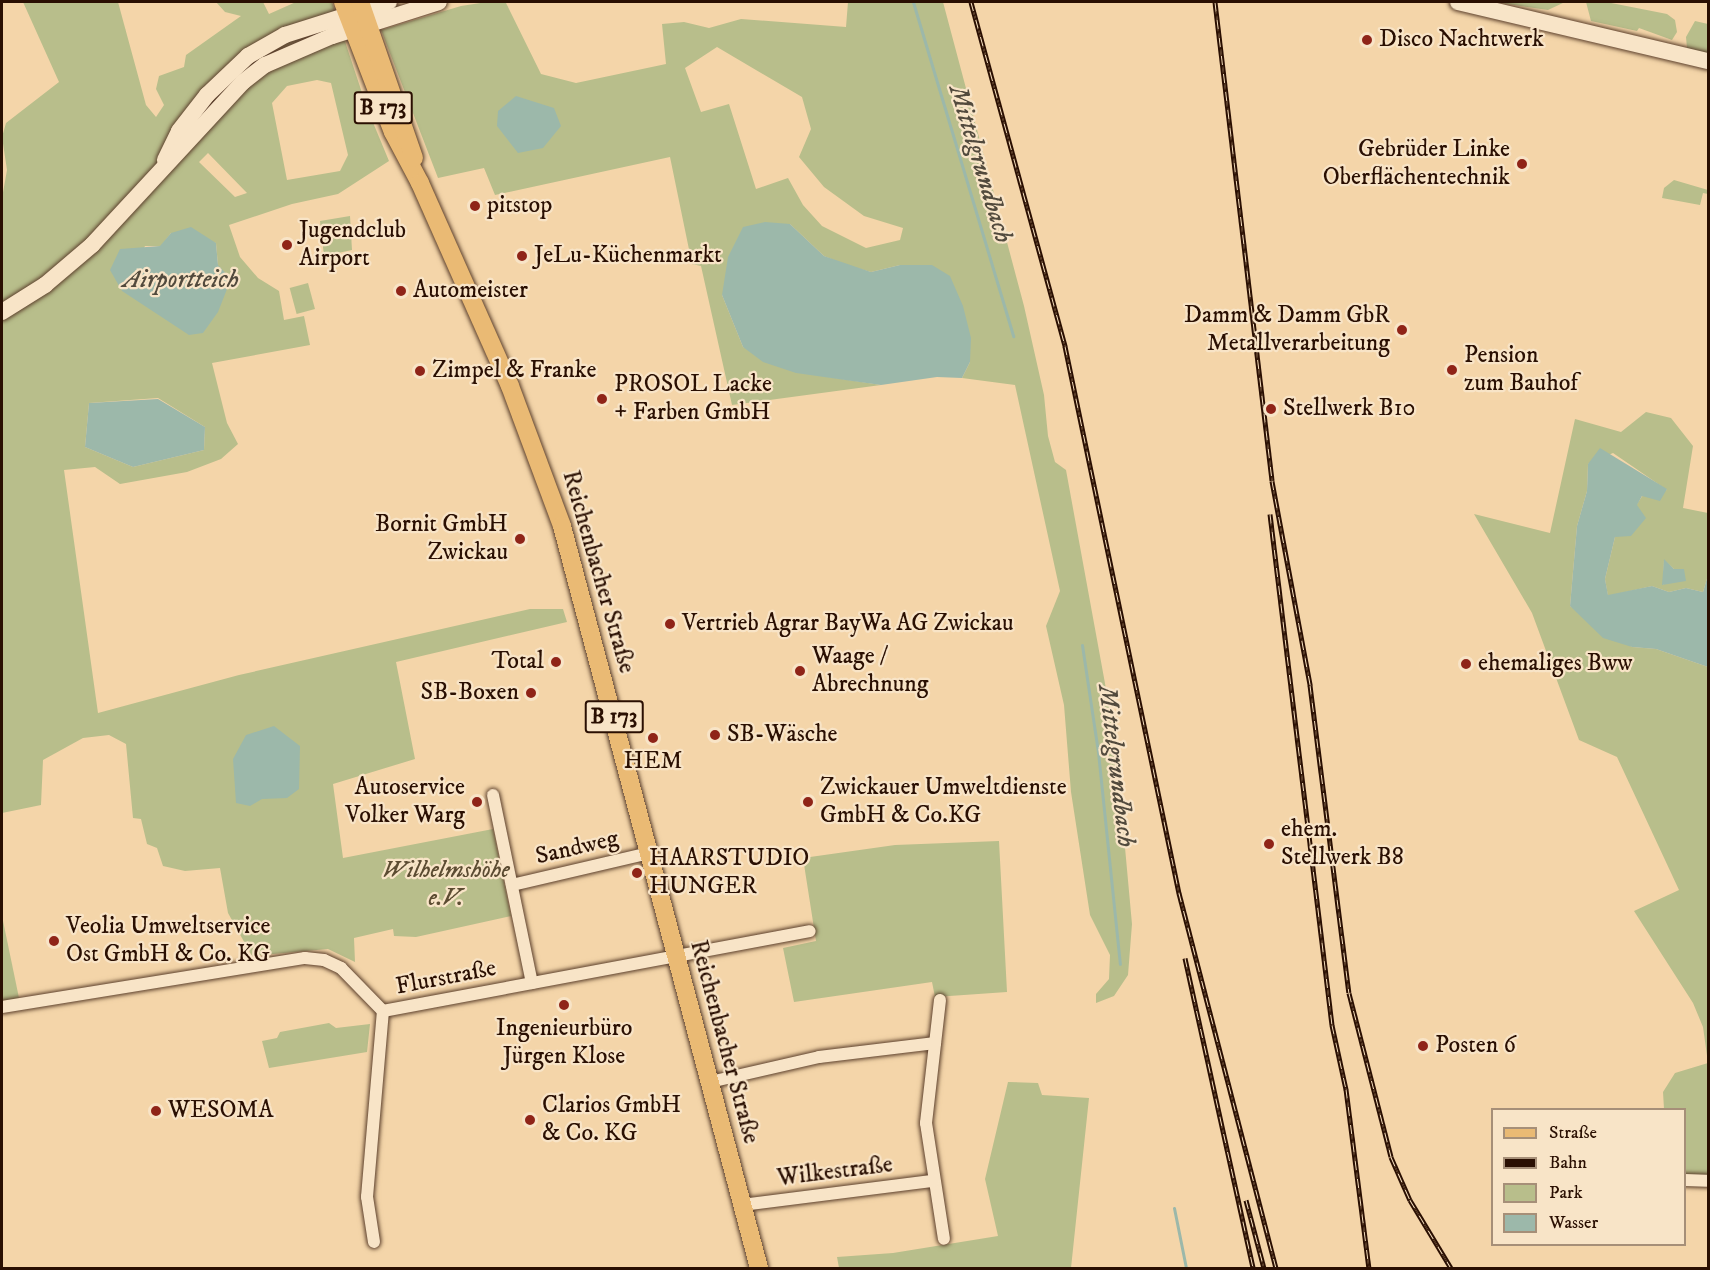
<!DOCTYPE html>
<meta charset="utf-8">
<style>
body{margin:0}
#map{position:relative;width:1710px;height:1270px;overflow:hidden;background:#f4d5a9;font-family:"IM FELL DW Pica",serif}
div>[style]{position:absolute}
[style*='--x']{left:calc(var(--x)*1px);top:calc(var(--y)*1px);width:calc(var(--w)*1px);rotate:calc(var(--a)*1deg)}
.green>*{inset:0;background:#b8be8b;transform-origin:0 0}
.water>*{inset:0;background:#9cb8aa}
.stream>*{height:3px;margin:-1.5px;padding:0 1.5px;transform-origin:1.5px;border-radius:1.5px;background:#9cb8aa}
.roads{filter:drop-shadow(0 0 2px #5c402c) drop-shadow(0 0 2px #5c402c)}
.street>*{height:12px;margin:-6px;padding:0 6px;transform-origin:6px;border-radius:6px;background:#f8e4c7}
.secondary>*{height:16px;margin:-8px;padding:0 8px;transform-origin:8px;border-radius:8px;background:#f8e4c7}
.primary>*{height:18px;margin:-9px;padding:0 9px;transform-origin:9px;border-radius:9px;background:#eaba74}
.rail>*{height:5px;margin-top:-2.5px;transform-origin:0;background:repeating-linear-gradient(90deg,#f8e4c7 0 9px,#2a0f02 0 18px);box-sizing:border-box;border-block:2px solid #2a0f02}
.dots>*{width:16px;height:16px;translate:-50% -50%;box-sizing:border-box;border:3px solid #f8e4c7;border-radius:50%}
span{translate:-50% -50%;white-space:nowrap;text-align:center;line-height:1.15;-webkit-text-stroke:4.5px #f8e4c7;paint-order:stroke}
.shield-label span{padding:2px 4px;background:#f8e4c7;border:2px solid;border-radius:4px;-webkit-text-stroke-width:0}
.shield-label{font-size:22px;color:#2a0f02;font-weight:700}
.poi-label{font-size:24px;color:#2a0f02}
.left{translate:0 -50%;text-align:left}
.right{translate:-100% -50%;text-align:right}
.street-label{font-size:24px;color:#2a0f02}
.park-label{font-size:24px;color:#5c4c32;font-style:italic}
.water-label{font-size:26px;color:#524a3d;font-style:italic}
.frame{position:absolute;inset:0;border:3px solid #2a0f02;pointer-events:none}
.legend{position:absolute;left:1491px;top:1108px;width:195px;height:138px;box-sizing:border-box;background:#f8e4c7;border:2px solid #a68f78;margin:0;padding:8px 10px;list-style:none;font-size:18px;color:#2a0f02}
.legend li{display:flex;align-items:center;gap:12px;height:30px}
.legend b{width:30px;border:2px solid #a68f78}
</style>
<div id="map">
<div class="green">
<div style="clip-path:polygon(evenodd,23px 2px,118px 2px,146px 105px,156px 117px,164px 105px,156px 89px,159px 76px,184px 67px,186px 55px,241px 16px,225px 12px,216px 2px,263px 2px,269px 14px,296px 2px,332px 2px,367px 108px,389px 161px,338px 194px,292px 204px,229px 225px,240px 257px,258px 278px,279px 291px,284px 320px,304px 316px,310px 345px,212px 363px,227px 423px,238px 444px,221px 459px,187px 472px,120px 484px,95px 467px,64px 470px,98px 713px,239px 675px,530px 609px,563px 609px,567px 622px,396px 662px,415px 759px,333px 784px,343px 858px,493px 829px,511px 916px,416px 937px,394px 936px,393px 929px,354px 938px,355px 962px,328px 949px,252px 956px,228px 913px,220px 868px,185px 871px,163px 866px,157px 848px,147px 844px,141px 819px,133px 818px,126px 744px,109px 735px,83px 738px,43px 760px,41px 805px,2px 813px,2px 198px,7px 170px,2px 137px,6px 123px,59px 82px,23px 2px,317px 80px,331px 83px,348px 155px,340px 171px,287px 180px,272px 103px,287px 86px,317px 80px,23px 2px,208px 153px,247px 193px,235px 197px,199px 162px,208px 153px,23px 2px,171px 233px,216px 243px,218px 265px,156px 311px,122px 290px,145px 246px,161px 246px,171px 233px,23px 2px,158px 398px,205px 427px,204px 450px,133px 467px,85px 447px,89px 403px,158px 398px)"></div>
<div style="clip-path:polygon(evenodd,487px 2px,506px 3px,541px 74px,576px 83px,666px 64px,662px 24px,684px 22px,709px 28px,741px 19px,846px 27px,848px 2px,943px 2px,1024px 306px,1044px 395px,1048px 436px,1055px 462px,1066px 470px,1115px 738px,1132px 924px,1128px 975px,1114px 996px,1096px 1003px,1096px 994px,1109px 979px,1110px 955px,1090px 915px,1071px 792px,1064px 705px,1046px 626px,1060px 591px,1015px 385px,962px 378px,970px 362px,900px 265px,871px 272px,846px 265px,824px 256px,790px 224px,722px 295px,743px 347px,829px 377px,881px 385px,732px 405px,701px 266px,692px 264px,670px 157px,495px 195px,484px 168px,438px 178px,381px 30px,461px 6px,487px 2px,717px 47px,802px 97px,811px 129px,799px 157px,824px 187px,864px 216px,903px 228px,900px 240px,866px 248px,822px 226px,803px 205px,788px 178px,756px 189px,729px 104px,701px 112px,685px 68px,717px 47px)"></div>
<div style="clip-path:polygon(1494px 2px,1565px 2px,1548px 10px)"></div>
<div style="clip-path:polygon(1586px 2px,1606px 2px,1667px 14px,1675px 20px,1677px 32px,1672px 40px,1639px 28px,1637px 31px,1591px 21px)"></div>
<div style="clip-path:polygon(1695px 21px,1708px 24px,1708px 55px,1687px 48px,1686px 37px)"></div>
<div style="clip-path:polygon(1674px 180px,1708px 190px,1708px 194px,1703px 193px,1700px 205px,1662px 198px,1664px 188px)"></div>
<div style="clip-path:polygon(350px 216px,352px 250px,324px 256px,320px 221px)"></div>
<div style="left:308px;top:283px;width:27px;height:19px;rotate:75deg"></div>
<div style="clip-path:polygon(evenodd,1646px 412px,1671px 418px,1693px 446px,1683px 508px,1708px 513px,1708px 575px,1703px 592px,1686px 588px,1669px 592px,1652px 586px,1608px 596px,1605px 579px,1615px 537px,1643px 495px,1667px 490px,1613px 453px,1588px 464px,1587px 491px,1577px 526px,1570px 606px,1632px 647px,1656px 649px,1708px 667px,1708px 1178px,1685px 1177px,1684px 1110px,1664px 1109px,1663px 1092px,1675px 1073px,1708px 1063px,1703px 1027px,1693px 1003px,1634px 911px,1679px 890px,1617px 757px,1579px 740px,1532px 613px,1474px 514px,1550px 533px,1575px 419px,1621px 432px,1646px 412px,1664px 560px,1674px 569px,1663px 585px,1664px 560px)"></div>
<div style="clip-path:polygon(999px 841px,1007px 992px,935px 997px,932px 982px,794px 1002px,783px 948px,816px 941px,803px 858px,895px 845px)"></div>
<div style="clip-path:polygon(2px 916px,19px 998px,2px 1001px)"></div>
<div style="clip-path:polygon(329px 1023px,336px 1028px,370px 1024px,367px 1052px,269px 1068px,262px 1041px,277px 1038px,280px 1032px)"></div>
<div style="clip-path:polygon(1008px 1082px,1038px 1083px,1042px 1095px,1089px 1098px,1071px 1268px,839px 1268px,837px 1257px,893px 1253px,998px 1236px,985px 1179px)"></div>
</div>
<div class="water">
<div style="clip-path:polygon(516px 96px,554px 108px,561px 126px,543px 148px,518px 153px,497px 126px,498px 111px)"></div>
<div style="clip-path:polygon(765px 222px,790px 224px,824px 256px,871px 272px,900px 265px,932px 265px,950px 276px,963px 306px,971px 338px,970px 362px,962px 378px,937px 377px,881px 385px,852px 381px,796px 373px,763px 362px,743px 347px,722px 295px,728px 257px,743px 227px)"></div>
<div style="clip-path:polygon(191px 227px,216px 243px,218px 265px,231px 279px,218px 312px,203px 333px,189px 335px,122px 291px,110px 270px,120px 249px,160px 246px,171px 233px)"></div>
<div style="clip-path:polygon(158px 399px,205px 427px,204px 450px,133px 467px,85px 447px,89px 403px)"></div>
<div style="clip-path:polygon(1600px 448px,1667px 489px,1660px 501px,1642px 496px,1637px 505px,1646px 518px,1631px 536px,1615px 537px,1605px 579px,1608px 595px,1652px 586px,1669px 592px,1686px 588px,1703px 592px,1708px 575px,1708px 667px,1656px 649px,1632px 647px,1603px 638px,1570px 606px,1577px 526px,1587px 491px,1588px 464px)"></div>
<div style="clip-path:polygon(1664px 559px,1674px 569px,1684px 569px,1686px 581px,1662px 585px)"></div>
<div style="clip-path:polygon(274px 726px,300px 746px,299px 789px,287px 798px,262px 799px,250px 806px,236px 803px,233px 759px,246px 735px)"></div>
</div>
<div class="stream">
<div style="--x:913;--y:2;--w:349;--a:73.3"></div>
<div style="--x:1082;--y:645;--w:108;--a:81.5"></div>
<div style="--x:1098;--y:752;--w:213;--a:84.1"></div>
<div style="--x:1174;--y:1208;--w:61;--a:78.7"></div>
</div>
<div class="roads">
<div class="street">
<div style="--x:493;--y:795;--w:192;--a:78.3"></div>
<div style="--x:512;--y:885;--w:142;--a:-13.1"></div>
<div style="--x:940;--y:1000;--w:124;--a:96.5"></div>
<div style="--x:926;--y:1123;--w:117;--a:81.2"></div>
<div style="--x:2;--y:1007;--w:307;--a:-9.2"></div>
<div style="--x:305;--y:958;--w:19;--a:6"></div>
<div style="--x:324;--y:960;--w:19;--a:25"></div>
<div style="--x:341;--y:968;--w:60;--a:45.7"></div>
<div style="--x:383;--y:1011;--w:434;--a:-10.6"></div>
<div style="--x:710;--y:1082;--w:112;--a:-12.9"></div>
<div style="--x:819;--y:1057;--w:117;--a:-6.9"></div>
<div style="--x:1684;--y:1180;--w:24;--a:2"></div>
<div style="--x:742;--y:1205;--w:193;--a:-7.2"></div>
<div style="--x:374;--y:1242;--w:46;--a:-98.8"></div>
<div style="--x:367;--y:1197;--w:187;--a:-85.1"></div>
</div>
<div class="secondary">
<div style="--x:1458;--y:2;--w:257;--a:13.3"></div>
<div style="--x:165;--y:160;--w:32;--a:-64"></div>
<div style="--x:179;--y:131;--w:46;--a:-52.1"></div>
<div style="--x:207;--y:95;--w:57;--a:-43.6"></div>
<div style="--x:248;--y:56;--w:43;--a:-29.6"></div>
<div style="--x:285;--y:35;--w:109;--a:-17.6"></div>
<div style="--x:2;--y:312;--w:51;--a:-32.1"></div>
<div style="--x:45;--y:285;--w:62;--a:-40.4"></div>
<div style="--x:92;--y:245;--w:222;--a:-47.2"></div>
<div style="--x:243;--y:82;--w:28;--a:-38"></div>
<div style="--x:265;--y:65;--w:73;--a:-23.4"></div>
<div style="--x:332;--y:36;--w:112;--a:-17.6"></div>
</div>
<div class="primary">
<div style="--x:343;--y:2;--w:139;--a:69"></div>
<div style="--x:393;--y:132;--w:58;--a:62.1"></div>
<div style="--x:420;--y:183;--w:222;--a:66.1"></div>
<div style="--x:510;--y:386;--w:149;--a:69.6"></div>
<div style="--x:562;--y:526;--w:768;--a:75.13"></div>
<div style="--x:360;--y:2;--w:165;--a:70.9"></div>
</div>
</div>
<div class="rail">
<div style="--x:971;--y:2;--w:357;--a:74.7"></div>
<div style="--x:1065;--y:346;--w:559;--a:78.23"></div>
<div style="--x:1179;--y:893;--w:387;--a:75.5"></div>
<div style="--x:1215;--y:2;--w:482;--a:83.2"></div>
<div style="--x:1272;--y:481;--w:208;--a:79.4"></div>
<div style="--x:1310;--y:685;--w:310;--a:82.8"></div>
<div style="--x:1349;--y:993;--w:169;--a:75.6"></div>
<div style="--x:1391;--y:1157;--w:47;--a:66.2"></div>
<div style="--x:1410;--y:1200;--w:79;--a:58.9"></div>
<div style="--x:1270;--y:514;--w:515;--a:83.08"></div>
<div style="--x:1332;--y:1025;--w:66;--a:77.7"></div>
<div style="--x:1346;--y:1089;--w:180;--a:82.7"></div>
<div style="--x:1185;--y:958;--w:317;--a:77.6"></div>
<div style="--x:1246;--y:1200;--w:70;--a:75.2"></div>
</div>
<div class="dots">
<div style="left:1367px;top:40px;background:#8f2418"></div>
<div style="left:1522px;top:164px;background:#8f2418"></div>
<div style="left:475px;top:206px;background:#8f2418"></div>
<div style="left:287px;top:245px;background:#8f2418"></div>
<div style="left:522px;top:256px;background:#8f2418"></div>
<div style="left:401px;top:291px;background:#8f2418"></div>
<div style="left:1402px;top:330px;background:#8f2418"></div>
<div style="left:1452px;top:370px;background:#8f2418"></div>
<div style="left:420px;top:371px;background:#8f2418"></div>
<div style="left:602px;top:399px;background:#8f2418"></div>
<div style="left:1271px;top:409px;background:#8f2418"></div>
<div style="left:520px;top:539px;background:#8f2418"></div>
<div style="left:670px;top:624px;background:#8f2418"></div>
<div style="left:556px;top:662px;background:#8f2418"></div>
<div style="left:1466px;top:664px;background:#8f2418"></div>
<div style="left:800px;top:671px;background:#8f2418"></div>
<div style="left:531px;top:693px;background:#8f2418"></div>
<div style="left:715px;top:735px;background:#8f2418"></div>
<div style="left:653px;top:738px;background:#8f2418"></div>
<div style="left:477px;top:802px;background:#8f2418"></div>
<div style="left:808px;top:802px;background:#8f2418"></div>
<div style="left:1269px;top:844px;background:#8f2418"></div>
<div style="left:637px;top:873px;background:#8f2418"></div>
<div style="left:54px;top:941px;background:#8f2418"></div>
<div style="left:564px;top:1005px;background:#8f2418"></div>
<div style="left:1423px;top:1046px;background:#8f2418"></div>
<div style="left:156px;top:1111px;background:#8f2418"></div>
<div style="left:530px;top:1120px;background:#8f2418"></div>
</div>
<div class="shield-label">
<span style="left:383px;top:108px">B 173</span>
<span style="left:614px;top:717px">B 173</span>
</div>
<div class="poi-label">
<span class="left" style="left:1379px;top:40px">Disco Nachtwerk</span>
<span class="right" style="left:1510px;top:164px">Gebrüder Linke<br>Oberflächentechnik</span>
<span class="left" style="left:487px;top:206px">pitstop</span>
<span class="left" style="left:299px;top:245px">Jugendclub<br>Airport</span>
<span class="left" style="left:534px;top:256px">JeLu-Küchenmarkt</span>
<span class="left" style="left:413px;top:291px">Automeister</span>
<span class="right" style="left:1390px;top:330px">Damm &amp; Damm GbR<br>Metallverarbeitung</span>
<span class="left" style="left:1464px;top:370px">Pension<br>zum Bauhof</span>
<span class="left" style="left:432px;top:371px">Zimpel &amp; Franke</span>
<span class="left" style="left:614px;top:399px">PROSOL Lacke<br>+ Farben GmbH</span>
<span class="left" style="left:1283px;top:409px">Stellwerk B10</span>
<span class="right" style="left:508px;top:539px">Bornit GmbH<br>Zwickau</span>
<span class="left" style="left:682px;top:624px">Vertrieb Agrar BayWa AG Zwickau</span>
<span class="left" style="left:812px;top:671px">Waage /<br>Abrechnung</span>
<span class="right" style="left:544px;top:662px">Total</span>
<span class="left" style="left:1478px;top:664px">ehemaliges Bww</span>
<span class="right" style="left:519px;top:693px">SB-Boxen</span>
<span class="left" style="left:727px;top:735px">SB-Wäsche</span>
<span style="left:653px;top:762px">HEM</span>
<span class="right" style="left:465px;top:802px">Autoservice<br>Volker Warg</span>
<span class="left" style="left:820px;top:802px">Zwickauer Umweltdienste<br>GmbH &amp; Co.KG</span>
<span class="left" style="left:1281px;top:844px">ehem.<br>Stellwerk B8</span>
<span class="left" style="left:649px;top:873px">HAARSTUDIO<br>HUNGER</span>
<span class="left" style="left:66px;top:941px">Veolia Umweltservice<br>Ost GmbH &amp; Co. KG</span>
<span style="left:564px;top:1043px">Ingenieurbüro<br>Jürgen Klose</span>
<span class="left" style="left:1435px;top:1046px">Posten 6</span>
<span class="left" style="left:542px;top:1120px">Clarios GmbH<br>&amp; Co. KG</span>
<span class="left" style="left:168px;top:1111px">WESOMA</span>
</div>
<div class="street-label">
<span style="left:598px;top:572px;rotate:74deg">Reichenbacher Straße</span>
<span style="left:577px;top:848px;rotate:-13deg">Sandweg</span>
<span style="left:446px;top:978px;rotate:-11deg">Flurstraße</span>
<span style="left:724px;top:1042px;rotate:75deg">Reichenbacher Straße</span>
<span style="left:835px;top:1172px;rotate:-7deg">Wilkestraße</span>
</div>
<div class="park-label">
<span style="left:446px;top:885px">Wilhelmshöhe<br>e.V.</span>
</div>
<div class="water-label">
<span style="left:980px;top:164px;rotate:73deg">Mittelgrundbach</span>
<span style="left:181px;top:280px">Airportteich</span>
<span style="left:1116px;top:766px;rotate:83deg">Mittelgrundbach</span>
</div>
<div class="frame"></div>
<ul class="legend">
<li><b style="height:8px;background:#eaba74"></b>Straße</li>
<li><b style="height:8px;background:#2a0f02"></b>Bahn</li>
<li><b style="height:16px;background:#b8be8b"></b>Park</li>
<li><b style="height:16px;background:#9cb8aa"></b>Wasser</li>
</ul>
</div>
